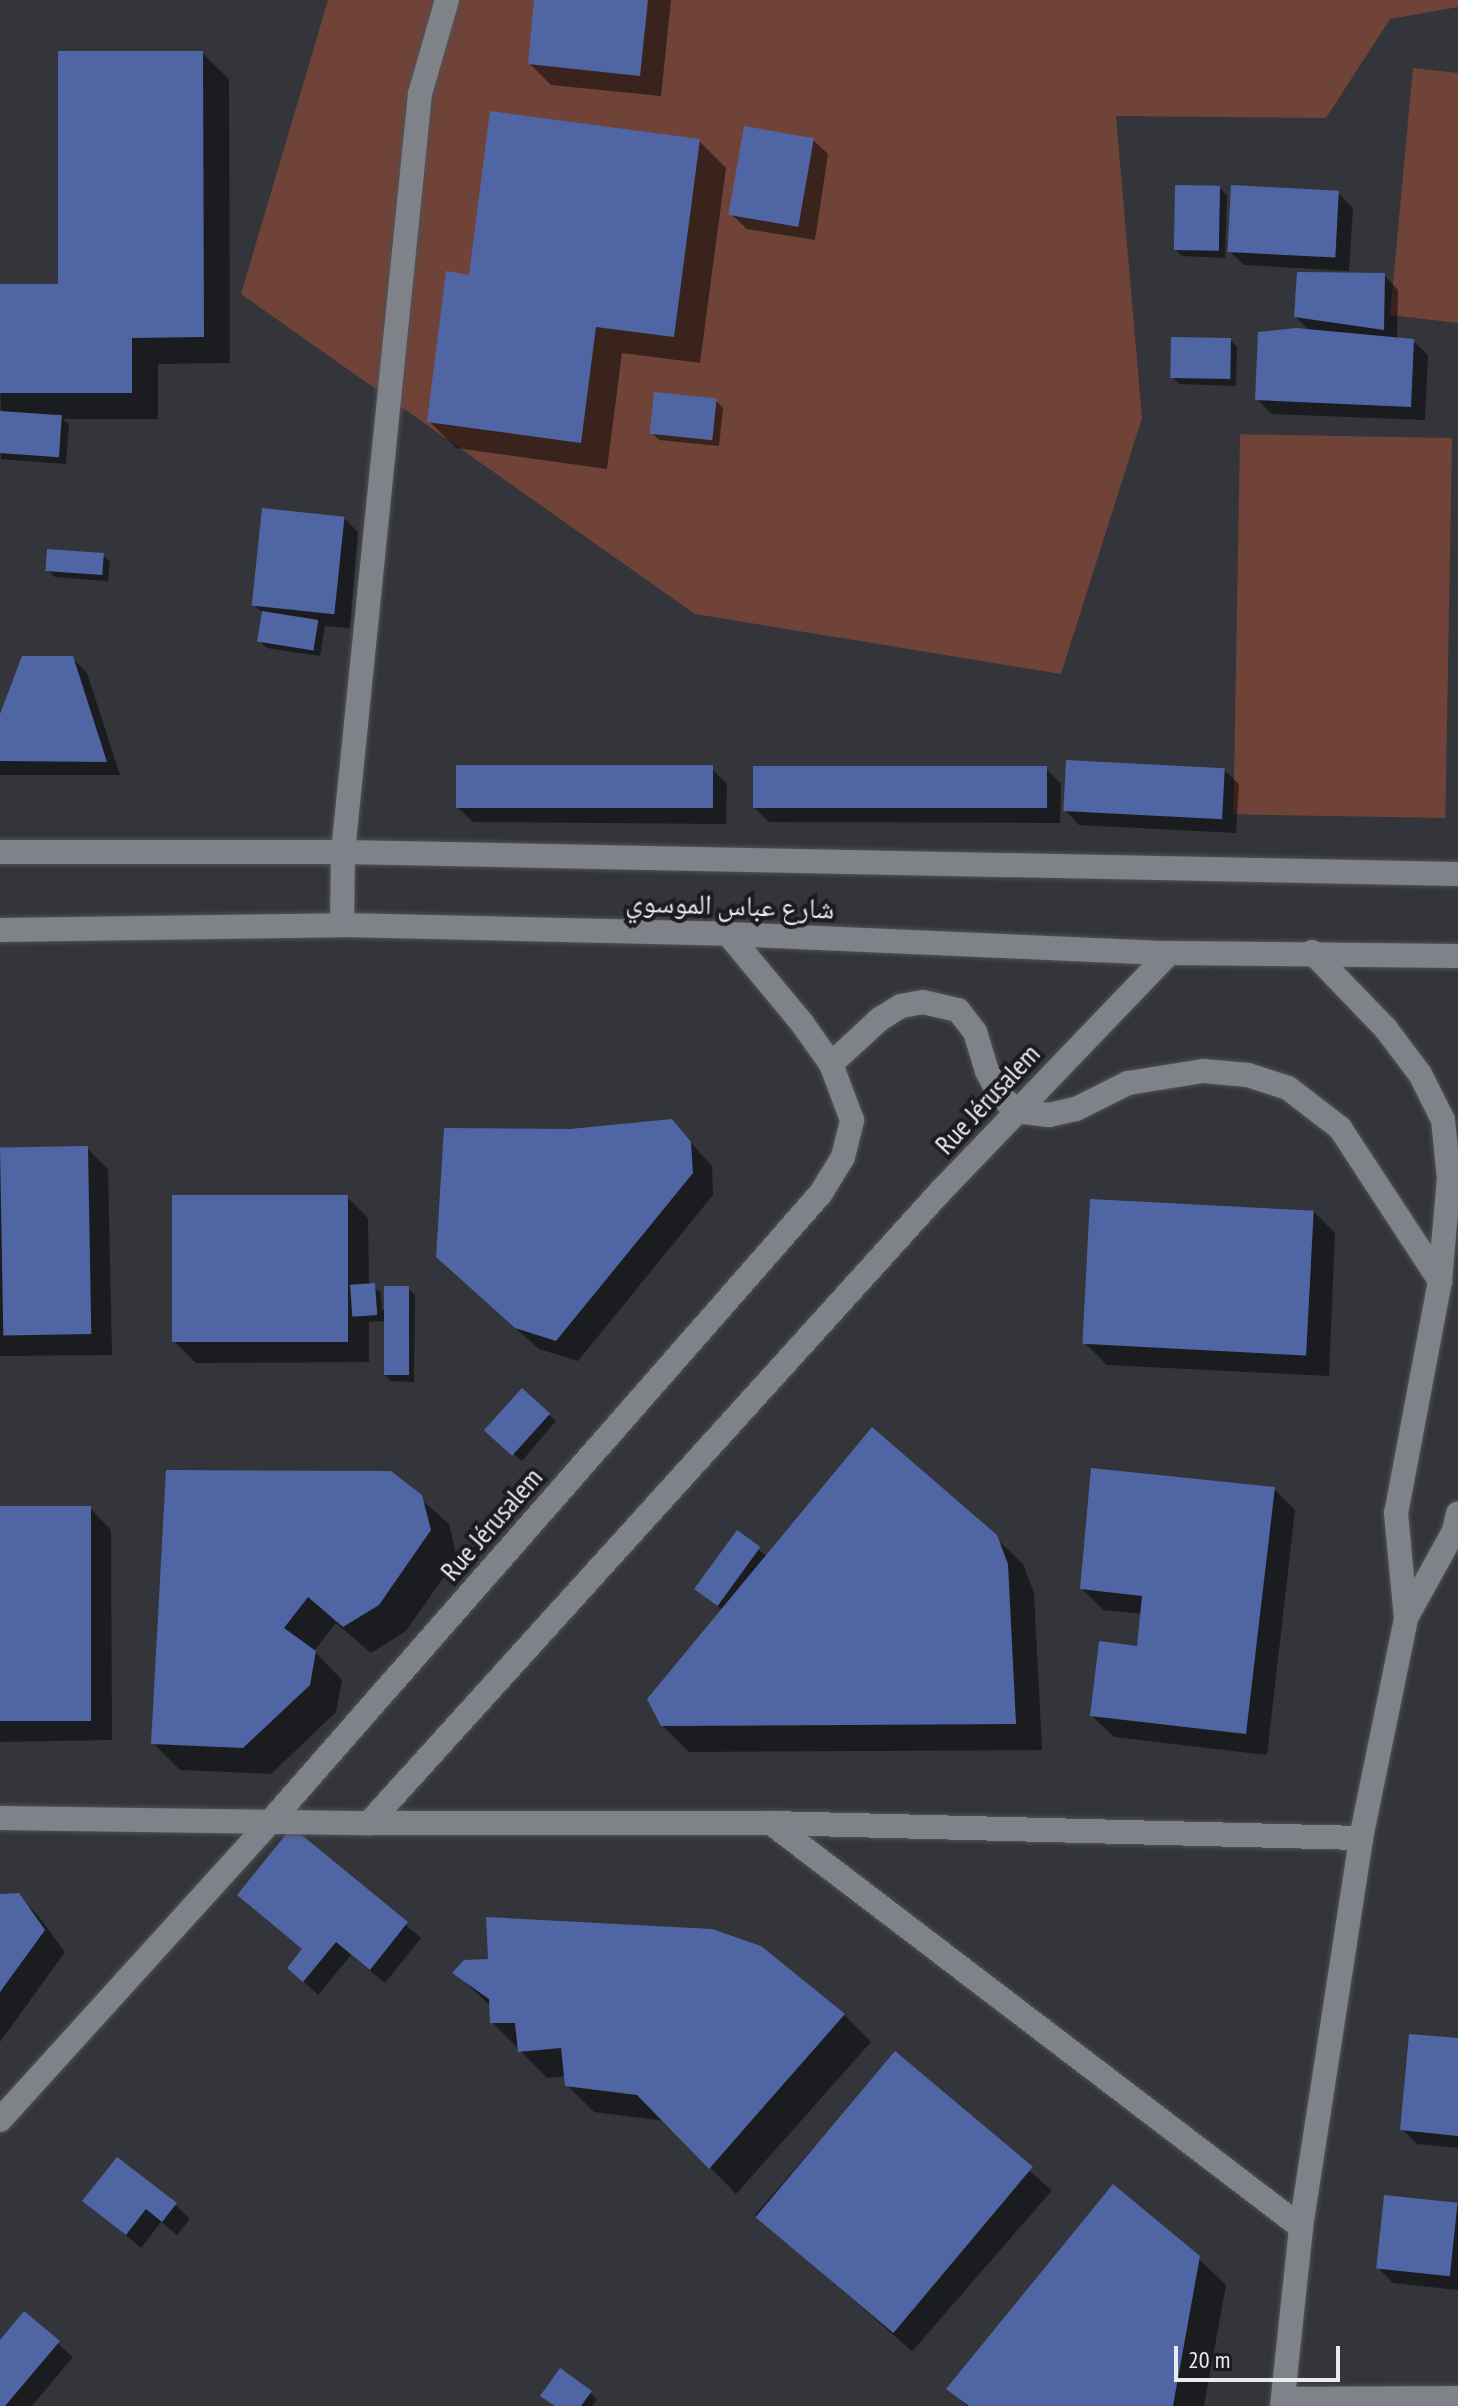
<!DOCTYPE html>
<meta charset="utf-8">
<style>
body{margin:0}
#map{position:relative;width:1458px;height:2406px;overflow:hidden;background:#33353a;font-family:"PT Sans Narrow","Noto Naskh Arabic",sans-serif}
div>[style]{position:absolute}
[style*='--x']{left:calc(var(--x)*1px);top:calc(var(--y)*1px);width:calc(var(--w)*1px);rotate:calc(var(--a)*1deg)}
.green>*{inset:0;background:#6f4337;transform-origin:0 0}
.shadow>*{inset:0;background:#0007;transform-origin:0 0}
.building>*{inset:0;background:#5066a4;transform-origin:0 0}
.roads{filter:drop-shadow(0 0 2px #515256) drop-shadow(0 0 2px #515256)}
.minor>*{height:24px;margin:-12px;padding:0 12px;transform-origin:12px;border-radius:12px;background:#7f8288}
span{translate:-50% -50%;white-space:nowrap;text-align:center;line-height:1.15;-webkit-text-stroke:8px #1c1c1f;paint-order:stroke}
.street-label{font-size:28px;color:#e9ebee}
.scale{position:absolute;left:1174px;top:2346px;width:166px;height:36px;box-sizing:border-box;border:4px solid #e9ebee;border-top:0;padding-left:10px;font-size:24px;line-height:28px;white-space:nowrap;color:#e9ebee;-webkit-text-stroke:6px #1c1c1f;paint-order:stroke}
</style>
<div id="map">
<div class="green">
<div style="clip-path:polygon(328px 0,1458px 0,1458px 7px,1390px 19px,1326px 118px,1116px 116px,1142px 418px,1061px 674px,695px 614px,241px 294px)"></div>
<div style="clip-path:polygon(1413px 68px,1458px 73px,1458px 323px,1390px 315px)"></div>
<div style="left:1452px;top:438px;width:380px;height:212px;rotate:91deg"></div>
</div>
<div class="shadow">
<div style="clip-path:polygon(536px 0,671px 0,661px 96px,551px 85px,530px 64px)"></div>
<div style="clip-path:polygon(202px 53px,229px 79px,230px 363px,158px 364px,158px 419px,63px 419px,69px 424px,66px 464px,1px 459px,0 286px,60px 286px)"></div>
<div style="clip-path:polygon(813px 140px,828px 154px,815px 240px,747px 229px,732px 215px)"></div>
<div style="clip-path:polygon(699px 141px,726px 168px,700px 363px,622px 353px,607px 469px,456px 448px,429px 421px,471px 277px)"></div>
<div style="clip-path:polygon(1220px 188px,1227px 195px,1225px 258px,1182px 256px,1175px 249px)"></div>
<div style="clip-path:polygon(1338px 193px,1353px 208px,1349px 271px,1244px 265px,1229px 251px)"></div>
<div style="clip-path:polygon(1384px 275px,1398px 290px,1397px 339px,1413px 341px,1428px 355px,1425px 420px,1272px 414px,1257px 399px,1311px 332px,1296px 317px)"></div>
<div style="clip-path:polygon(1230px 340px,1237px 347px,1236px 386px,1179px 384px,1172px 377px)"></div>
<div style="clip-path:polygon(716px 401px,723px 408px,719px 446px,659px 440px,652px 433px)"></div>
<div style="clip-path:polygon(344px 518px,358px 532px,350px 628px,325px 626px,320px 656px,267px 648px,260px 641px,264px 614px,255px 606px)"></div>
<div style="clip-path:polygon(103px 555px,110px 562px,108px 581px,55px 577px,48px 570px)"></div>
<div style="clip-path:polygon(72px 658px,87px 673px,120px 775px,0 775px,0 719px)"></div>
<div style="clip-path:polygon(712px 769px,727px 784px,726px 824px,473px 822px,458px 808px)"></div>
<div style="clip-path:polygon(1046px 769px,1061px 784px,1060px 823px,769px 822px,754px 807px)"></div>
<div style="clip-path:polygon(1224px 770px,1239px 784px,1236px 833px,1079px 825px,1065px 810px)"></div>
<div style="clip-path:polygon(671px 1121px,712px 1166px,713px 1195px,578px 1361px,539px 1349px,460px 1278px,570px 1131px)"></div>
<div style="clip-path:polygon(87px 1148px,108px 1169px,112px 1355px,0 1356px,0 1149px)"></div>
<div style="clip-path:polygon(347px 1197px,368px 1218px,369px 1285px,381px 1292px,382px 1311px,408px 1288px,415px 1295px,414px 1382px,391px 1381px,384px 1374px,385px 1321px,369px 1322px,369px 1362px,196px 1363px,174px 1341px)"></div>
<div style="clip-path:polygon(1314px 1212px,1335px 1233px,1329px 1376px,1107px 1365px,1085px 1343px)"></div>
<div style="clip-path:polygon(522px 1391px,556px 1421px,522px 1461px,494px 1438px)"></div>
<div style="clip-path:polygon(391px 1473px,449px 1524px,457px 1558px,406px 1631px,371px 1653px,336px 1623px,314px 1651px,342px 1680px,336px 1712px,271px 1774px,180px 1770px,153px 1743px)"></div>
<div style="clip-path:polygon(1274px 1489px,1295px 1510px,1267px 1755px,1114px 1737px,1092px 1716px,1139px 1648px,1142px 1614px,1103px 1610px,1082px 1589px)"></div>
<div style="clip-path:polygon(0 1508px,90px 1508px,111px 1530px,112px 1740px,0 1742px)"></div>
<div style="clip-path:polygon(995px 1537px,1023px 1564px,1034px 1593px,1042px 1750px,689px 1752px,662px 1725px,723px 1610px,701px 1594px,758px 1549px,767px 1557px)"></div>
<div style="clip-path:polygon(293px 1830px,421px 1938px,385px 1983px,351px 1955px,318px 1995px,289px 1968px,304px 1950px,240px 1895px)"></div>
<div style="clip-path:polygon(18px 1895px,39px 1917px,65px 1952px,0 2042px,0 1896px)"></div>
<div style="clip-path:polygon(760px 1947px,844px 2015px,871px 2042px,736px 2194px,665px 2121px,594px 2112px,567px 2085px,566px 2076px,547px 2078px,492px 2022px,492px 2007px,455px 1973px)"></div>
<div style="clip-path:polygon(1458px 2040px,1458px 2148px,1417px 2144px,1402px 2129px)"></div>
<div style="left:895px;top:2054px;width:208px;height:213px;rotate:41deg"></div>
<div style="clip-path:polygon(85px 2201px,176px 2205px,190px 2219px,177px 2235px,161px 2222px,141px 2248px)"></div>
<div style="clip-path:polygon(1458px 2205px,1458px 2290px,1393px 2283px,1378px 2268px)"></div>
<div style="clip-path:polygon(1198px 2258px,1226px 2285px,1204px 2406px,967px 2406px,949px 2389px)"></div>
<div style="clip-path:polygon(24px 2314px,73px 2357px,32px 2406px,0 2406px,0 2343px)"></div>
<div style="clip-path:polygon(590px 2393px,597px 2399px,592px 2406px,555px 2406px)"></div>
</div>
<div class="building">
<div style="clip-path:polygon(534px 0,648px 0,640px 76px,528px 64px)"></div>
<div style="clip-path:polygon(58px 51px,203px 51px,204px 337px,132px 338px,132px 393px,0 393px,0 284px,58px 284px)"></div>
<div style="clip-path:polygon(490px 111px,700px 139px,674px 337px,596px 327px,581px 443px,427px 422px,446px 271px,469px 275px)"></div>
<div style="left:744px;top:126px;width:71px;height:90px;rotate:10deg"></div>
<div style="left:1175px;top:185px;width:45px;height:65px;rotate:1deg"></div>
<div style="left:1231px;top:185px;width:108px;height:67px;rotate:3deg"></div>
<div style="clip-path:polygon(1297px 272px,1385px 273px,1384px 330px,1294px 317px)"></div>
<div style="clip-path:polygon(1296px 328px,1414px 339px,1411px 407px,1255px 400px,1258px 332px)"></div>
<div style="left:1171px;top:337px;width:60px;height:41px;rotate:1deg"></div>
<div style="left:654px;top:392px;width:63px;height:42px;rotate:6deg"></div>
<div style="left:0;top:411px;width:62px;height:42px;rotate:4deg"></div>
<div style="left:262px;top:508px;width:83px;height:98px;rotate:6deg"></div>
<div style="left:47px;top:549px;width:57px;height:22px;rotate:4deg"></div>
<div style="left:262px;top:611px;width:57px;height:31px;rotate:9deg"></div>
<div style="clip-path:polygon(22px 656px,73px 656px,107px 762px,0 761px,0 714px)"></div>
<div style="left:1066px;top:760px;width:159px;height:51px;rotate:3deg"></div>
<div style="left:456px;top:765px;width:257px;height:43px"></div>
<div style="left:753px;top:766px;width:294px;height:42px"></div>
<div style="clip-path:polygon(672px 1119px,691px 1142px,693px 1173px,556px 1341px,515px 1328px,436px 1257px,444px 1128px,570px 1129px)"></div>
<div style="left:88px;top:1146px;width:188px;height:88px;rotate:89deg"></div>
<div style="left:172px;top:1195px;width:176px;height:147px"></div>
<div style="left:1090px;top:1199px;width:224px;height:145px;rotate:3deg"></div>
<div style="left:375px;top:1283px;width:32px;height:25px;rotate:86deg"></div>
<div style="left:384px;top:1286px;width:25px;height:89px"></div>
<div style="left:522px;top:1388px;width:38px;height:57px;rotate:42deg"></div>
<div style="clip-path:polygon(872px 1427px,997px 1535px,1008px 1564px,1016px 1724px,661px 1726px,647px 1699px)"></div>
<div style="clip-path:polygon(1091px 1468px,1275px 1487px,1246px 1734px,1090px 1716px,1099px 1641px,1137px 1646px,1142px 1596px,1080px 1589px)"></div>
<div style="clip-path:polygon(166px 1470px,391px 1471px,422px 1495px,431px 1530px,379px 1605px,343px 1627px,308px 1597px,284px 1628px,316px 1651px,310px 1685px,243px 1748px,151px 1744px)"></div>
<div style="left:0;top:1506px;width:91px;height:215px"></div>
<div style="left:737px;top:1530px;width:29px;height:73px;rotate:36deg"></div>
<div style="clip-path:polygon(292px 1827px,408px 1922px,370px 1970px,336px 1942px,303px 1982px,287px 1968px,302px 1949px,237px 1895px)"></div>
<div style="clip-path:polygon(19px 1893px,45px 1930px,0 1992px,0 1894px)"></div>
<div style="clip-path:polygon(486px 1917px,712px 1929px,761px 1946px,845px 2014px,709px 2169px,637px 2095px,565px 2086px,561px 2048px,518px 2052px,515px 2023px,490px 2023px,489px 1999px,452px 1973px,464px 1960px,488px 1959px)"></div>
<div style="clip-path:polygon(1409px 2034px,1458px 2038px,1458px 2136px,1400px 2130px)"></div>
<div style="left:895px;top:2051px;width:180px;height:217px;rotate:40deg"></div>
<div style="clip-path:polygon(117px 2157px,177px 2203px,162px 2222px,146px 2209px,126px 2235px,82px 2201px)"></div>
<div style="clip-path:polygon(1113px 2184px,1200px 2256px,1173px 2406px,969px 2406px,946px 2389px)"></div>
<div style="left:1384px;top:2195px;width:74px;height:74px;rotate:6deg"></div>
<div style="clip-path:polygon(24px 2311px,60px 2341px,5px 2406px,0 2406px,0 2340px)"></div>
<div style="clip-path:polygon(560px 2368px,592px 2391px,581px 2406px,555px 2406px,540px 2396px)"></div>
</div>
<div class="roads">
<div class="minor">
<div style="--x:0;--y:852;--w:343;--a:0"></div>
<div style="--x:343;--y:852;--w:1115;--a:1.13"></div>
<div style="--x:342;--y:925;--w:73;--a:-89.2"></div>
<div style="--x:343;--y:852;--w:762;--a:-84.2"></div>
<div style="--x:420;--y:94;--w:98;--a:-74"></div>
<div style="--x:0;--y:930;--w:342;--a:-0.8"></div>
<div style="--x:342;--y:925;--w:386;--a:1.3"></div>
<div style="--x:728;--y:934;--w:441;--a:2.5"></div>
<div style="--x:1169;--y:953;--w:289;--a:0.6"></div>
<div style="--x:1312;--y:952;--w:107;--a:46.1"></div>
<div style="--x:1386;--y:1029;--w:56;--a:52.9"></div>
<div style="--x:1420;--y:1074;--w:51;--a:63.4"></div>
<div style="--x:1443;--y:1120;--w:58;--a:84.1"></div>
<div style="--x:1449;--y:1178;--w:103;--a:95"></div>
<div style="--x:1440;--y:1281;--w:236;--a:100.7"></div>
<div style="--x:1396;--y:1513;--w:105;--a:84.6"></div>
<div style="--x:831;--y:1064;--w:67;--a:-42.6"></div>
<div style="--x:880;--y:1019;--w:25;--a:-32"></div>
<div style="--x:901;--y:1006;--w:22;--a:-10"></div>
<div style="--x:923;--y:1002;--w:36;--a:13"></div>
<div style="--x:958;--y:1010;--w:28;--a:52"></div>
<div style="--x:975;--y:1032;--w:41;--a:72.9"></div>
<div style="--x:987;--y:1071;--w:27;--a:62"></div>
<div style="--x:1000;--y:1095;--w:23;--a:45"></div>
<div style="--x:1016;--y:1111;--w:33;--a:7"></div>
<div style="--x:1049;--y:1115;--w:28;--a:-13"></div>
<div style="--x:1076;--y:1109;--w:58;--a:-26.6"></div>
<div style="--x:1128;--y:1083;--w:76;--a:-9.1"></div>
<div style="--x:1203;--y:1071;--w:45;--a:5.1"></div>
<div style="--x:1248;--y:1075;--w:42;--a:18"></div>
<div style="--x:1288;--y:1088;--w:66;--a:37.6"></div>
<div style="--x:1340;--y:1128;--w:183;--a:56.8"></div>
<div style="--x:0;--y:1818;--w:369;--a:0.8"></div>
<div style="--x:369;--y:1823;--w:402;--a:0"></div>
<div style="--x:771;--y:1823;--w:590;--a:1.46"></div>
<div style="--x:369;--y:1823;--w:851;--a:-47.86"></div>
<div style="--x:940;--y:1192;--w:331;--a:-46.2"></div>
<div style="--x:771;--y:1823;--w:666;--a:37.32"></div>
<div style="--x:0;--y:2120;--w:402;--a:-47.8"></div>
<div style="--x:270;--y:1822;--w:836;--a:-48.78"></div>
<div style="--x:821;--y:1193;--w:42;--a:-58.6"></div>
<div style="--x:843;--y:1157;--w:38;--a:-76"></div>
<div style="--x:852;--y:1120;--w:60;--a:-110.6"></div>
<div style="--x:831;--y:1064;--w:50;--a:-125.3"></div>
<div style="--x:802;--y:1023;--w:116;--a:-129.7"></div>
<div style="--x:1283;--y:2399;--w:175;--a:-0.3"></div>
<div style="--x:1282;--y:2406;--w:180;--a:-83.9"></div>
<div style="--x:1301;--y:2227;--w:394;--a:-81.2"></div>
<div style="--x:1361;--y:1838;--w:225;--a:-78.4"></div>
<div style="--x:1406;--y:1618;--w:99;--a:-61.1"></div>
<div style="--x:1454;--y:1531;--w:18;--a:-77"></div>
</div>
</div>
<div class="street-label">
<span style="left:730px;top:905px;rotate:2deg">شارع عباس الموسوي</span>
<span style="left:987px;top:1099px;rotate:-47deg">Rue Jérusalem</span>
<span style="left:491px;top:1524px;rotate:-49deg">Rue Jérusalem</span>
</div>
<div class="scale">20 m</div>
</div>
